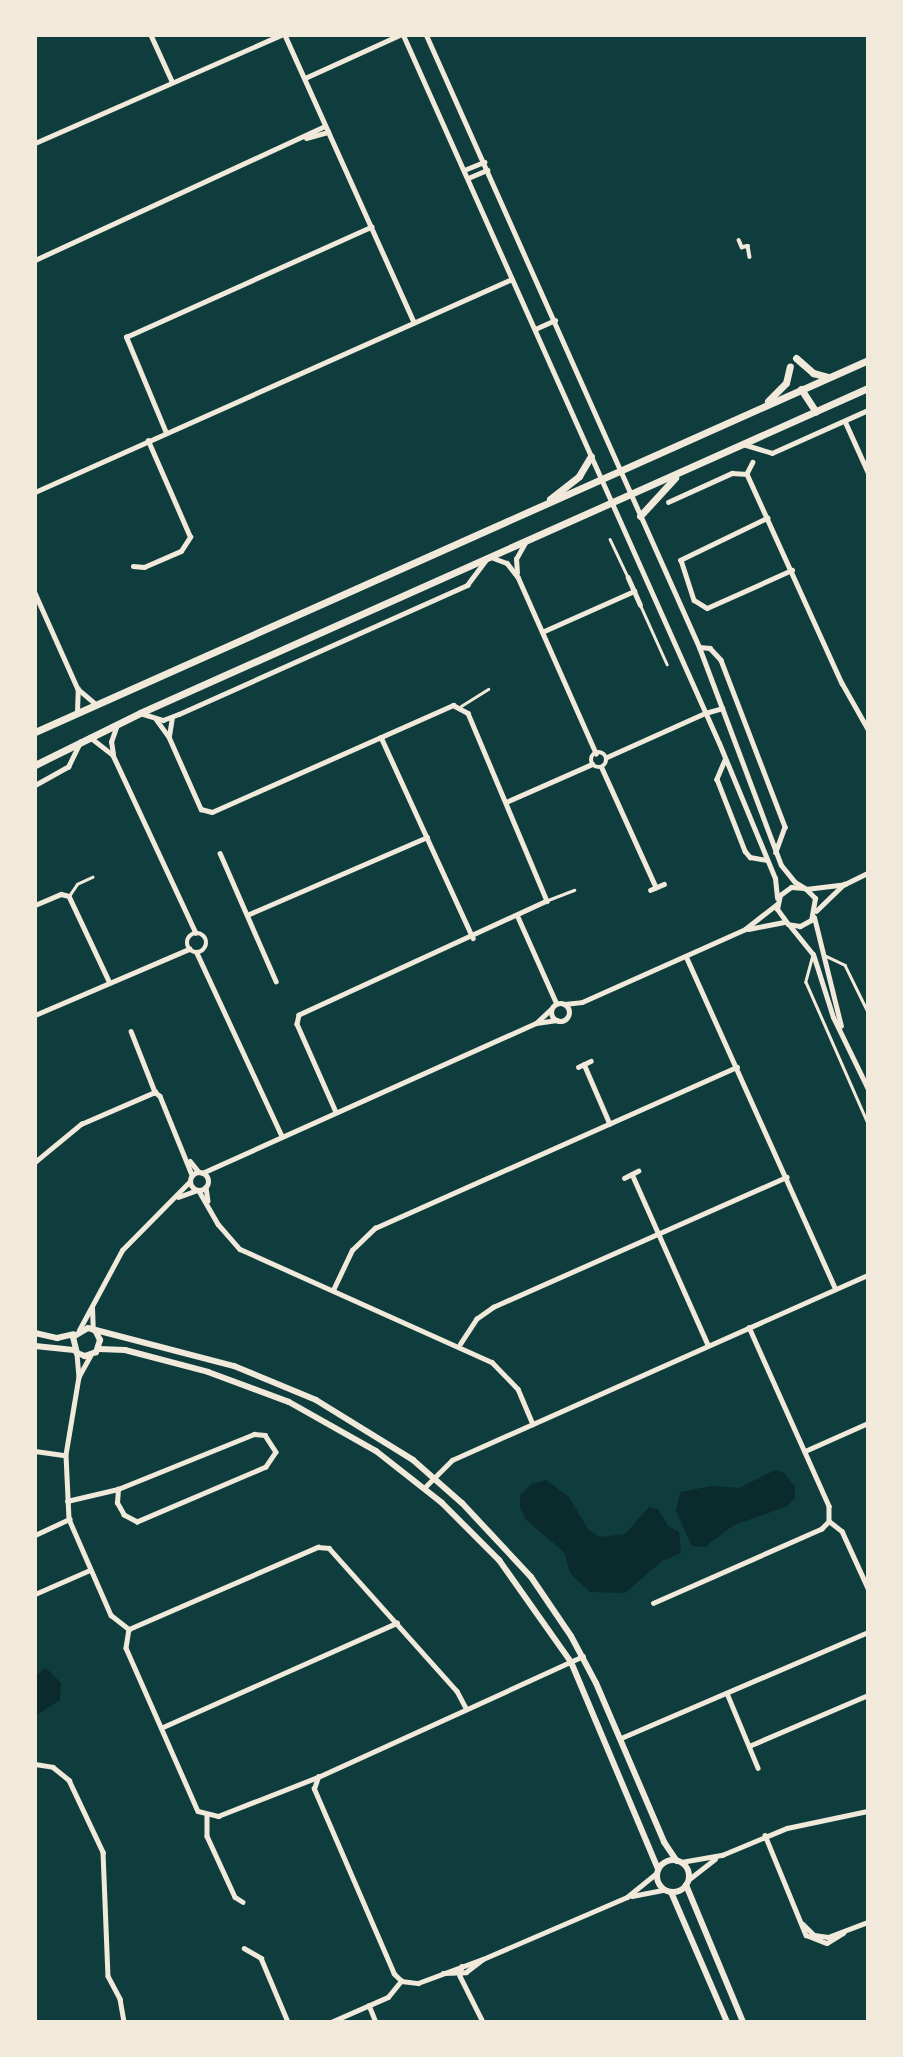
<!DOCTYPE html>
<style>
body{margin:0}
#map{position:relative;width:903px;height:2057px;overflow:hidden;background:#0f3d3e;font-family:Helvetica,sans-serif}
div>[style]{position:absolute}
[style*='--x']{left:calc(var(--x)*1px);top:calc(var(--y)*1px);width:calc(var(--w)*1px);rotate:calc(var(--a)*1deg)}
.water>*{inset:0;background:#0a2a2b}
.service>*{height:2.5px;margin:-1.25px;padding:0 1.25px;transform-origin:1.25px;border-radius:1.25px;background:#f1e9da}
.pedestrian>*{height:3.5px;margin:-1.75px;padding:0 1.75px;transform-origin:1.75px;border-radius:1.75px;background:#f1e9da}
.minor>*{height:4.5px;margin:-2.25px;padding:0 2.25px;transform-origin:2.25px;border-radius:2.25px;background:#f1e9da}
.minor>.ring{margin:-2.25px;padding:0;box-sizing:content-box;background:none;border:4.5px solid #f1e9da;border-radius:50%}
.tertiary>*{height:5px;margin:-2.5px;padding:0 2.5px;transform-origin:2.5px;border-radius:2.5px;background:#f1e9da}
.tertiary>.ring{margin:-2.5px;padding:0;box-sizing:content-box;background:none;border:5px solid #f1e9da;border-radius:50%}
.secondary>*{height:6px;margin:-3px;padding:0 3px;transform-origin:3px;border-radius:3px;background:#f1e9da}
.secondary>.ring{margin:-3px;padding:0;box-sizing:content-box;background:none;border:6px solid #f1e9da;border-radius:50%}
.primary>*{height:7px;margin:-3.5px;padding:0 3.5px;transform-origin:3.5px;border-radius:3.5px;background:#f1e9da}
span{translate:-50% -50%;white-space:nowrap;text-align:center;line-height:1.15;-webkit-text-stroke:5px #f1e9da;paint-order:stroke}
.frame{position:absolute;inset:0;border:37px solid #f1e9da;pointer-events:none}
</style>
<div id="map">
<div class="water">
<div style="clip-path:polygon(775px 1470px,784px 1473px,795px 1486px,795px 1498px,788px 1506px,734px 1525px,705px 1547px,692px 1546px,676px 1511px,680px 1492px,712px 1486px,739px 1488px)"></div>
<div style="clip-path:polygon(546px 1480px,568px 1496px,588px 1529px,599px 1537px,625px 1534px,649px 1507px,658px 1509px,668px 1526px,679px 1532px,681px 1553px,662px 1561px,625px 1593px,590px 1592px,570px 1573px,564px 1552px,526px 1520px,520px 1508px,520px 1496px,531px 1484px)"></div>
<div style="clip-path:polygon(46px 1668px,61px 1683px,60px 1700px,35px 1716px,35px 1676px)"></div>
</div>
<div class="service">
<div style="--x:610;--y:539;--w:42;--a:64.7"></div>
<div style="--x:640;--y:604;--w:66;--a:65.8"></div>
<div style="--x:461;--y:706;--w:32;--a:-32"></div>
<div style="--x:69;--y:896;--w:14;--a:-56"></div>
<div style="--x:77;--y:884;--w:17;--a:-25"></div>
<div style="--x:548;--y:900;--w:28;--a:-21"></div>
<div style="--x:813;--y:955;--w:28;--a:105"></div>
<div style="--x:806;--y:982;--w:154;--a:66.3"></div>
<div style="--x:826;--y:956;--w:21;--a:25"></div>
<div style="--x:845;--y:965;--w:52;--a:63.9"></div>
</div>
<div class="pedestrian">
<div style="--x:739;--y:240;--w:8;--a:67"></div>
<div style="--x:742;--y:247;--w:6;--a:-9"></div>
<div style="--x:748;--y:246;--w:11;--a:80"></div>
</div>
<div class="minor">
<div style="--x:151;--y:35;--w:51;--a:65.5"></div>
<div style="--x:285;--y:35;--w:315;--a:65.8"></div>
<div style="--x:305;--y:78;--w:104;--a:-24.4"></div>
<div style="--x:306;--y:138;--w:23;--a:-15"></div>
<div style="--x:35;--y:143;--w:269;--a:-23.7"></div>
<div style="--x:35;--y:260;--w:319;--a:-24.8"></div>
<div style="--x:845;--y:421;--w:56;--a:65.7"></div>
<div style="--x:166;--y:433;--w:104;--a:-112.6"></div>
<div style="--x:126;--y:337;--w:269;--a:-24.2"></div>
<div style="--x:743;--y:444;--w:30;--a:17"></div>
<div style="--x:772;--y:453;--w:105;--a:-24.1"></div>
<div style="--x:753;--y:462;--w:13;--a:117"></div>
<div style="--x:747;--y:474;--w:230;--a:65.6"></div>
<div style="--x:842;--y:683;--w:53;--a:60.5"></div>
<div style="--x:35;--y:492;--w:522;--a:-24.06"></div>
<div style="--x:668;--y:502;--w:70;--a:-24.4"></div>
<div style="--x:732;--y:473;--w:15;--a:4"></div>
<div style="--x:768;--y:518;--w:97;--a:154.2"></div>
<div style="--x:681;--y:560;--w:42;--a:72"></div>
<div style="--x:694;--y:600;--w:15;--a:32"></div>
<div style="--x:707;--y:608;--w:93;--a:-24.1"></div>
<div style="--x:491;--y:557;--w:17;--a:21"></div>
<div style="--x:507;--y:563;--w:18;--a:52"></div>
<div style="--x:518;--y:577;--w:193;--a:66.1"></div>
<div style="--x:133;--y:566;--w:11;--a:5"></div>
<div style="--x:144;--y:567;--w:40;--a:-23.4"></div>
<div style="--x:181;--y:551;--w:17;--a:-57"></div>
<div style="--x:190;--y:537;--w:105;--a:-113.6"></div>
<div style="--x:517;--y:573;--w:14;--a:-94"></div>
<div style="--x:516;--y:559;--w:18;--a:-61"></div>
<div style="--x:628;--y:577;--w:30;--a:66"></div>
<div style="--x:35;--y:593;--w:105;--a:65.9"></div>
<div style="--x:78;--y:689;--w:23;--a:40"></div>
<div style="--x:542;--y:632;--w:101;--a:-24"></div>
<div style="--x:699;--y:647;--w:11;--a:5"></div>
<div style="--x:710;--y:648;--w:16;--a:47"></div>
<div style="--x:721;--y:660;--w:179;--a:69"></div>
<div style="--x:785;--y:827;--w:27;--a:110"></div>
<div style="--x:77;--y:712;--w:23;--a:-88"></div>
<div style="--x:140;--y:713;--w:24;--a:17"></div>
<div style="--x:163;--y:720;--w:17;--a:-21"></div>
<div style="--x:179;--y:714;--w:316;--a:-24.1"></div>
<div style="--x:467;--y:585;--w:31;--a:-53"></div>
<div style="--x:156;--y:719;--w:22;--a:54"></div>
<div style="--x:169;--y:737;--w:79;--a:66"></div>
<div style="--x:201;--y:809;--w:11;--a:15"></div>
<div style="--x:212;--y:812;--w:264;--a:-23.9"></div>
<div style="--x:453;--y:705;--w:17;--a:28"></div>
<div style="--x:468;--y:713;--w:204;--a:67.2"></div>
<div style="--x:547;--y:901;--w:273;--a:155.3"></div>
<div style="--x:299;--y:1015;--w:9;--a:103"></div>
<div style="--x:297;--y:1024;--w:96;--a:66.1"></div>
<div style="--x:169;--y:736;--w:18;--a:-81"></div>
<div style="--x:90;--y:737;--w:29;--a:38"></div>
<div style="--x:113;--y:755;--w:196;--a:65"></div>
<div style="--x:381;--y:737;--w:221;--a:65.4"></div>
<div class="ring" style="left:591px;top:752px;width:11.5px;height:11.5px"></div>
<div style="--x:113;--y:754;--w:12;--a:-99"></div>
<div style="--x:111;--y:742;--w:18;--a:-71"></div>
<div style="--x:607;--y:757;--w:107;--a:-24.2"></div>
<div style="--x:725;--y:760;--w:21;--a:113"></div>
<div style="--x:717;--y:779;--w:77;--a:68.7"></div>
<div style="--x:745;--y:851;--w:8;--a:50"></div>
<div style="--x:750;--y:857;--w:17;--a:10"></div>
<div style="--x:602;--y:768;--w:131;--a:65.6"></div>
<div style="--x:35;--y:785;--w:38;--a:-29"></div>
<div style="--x:68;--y:767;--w:28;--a:-64"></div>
<div style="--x:506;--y:802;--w:94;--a:-23.8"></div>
<div style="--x:220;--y:853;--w:140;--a:66.4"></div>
<div style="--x:806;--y:889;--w:39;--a:-7"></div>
<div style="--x:845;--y:884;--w:25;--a:-26"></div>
<div style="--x:650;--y:890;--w:15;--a:-23"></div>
<div style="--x:35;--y:905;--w:28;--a:-23"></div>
<div style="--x:61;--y:894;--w:8;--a:14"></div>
<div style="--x:69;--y:896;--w:94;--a:64.8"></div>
<div style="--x:816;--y:911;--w:39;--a:-44"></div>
<div style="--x:247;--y:915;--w:196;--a:-23.4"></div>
<div style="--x:518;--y:917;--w:95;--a:65.9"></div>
<div class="ring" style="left:187px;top:933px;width:15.5px;height:15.5px"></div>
<div style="--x:197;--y:953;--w:202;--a:65.1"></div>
<div style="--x:686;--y:956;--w:365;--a:65.8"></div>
<div style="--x:35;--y:1015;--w:168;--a:-23.2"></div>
<div style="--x:131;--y:1031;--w:66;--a:68.5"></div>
<div style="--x:584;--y:1064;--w:65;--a:66.6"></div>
<div style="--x:578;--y:1067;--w:14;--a:-25"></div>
<div style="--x:190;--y:1161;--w:14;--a:51"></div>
<div style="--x:35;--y:1162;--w:60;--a:-39.6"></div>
<div style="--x:81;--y:1124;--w:81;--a:-23.4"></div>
<div style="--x:155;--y:1092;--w:6;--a:39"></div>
<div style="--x:160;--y:1096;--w:85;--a:67.9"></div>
<div style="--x:632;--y:1174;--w:187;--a:66"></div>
<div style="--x:624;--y:1178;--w:16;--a:-27"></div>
<div style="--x:206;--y:1187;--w:14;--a:82"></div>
<div style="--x:199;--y:1191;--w:38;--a:60"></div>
<div style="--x:218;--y:1224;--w:33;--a:49"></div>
<div style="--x:240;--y:1249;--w:276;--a:24.2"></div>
<div style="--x:492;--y:1362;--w:37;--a:46"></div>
<div style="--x:518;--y:1389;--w:38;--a:67"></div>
<div style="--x:333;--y:1290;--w:44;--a:-64.6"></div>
<div style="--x:352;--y:1250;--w:32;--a:-44"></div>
<div style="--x:375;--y:1228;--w:396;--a:-24"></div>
<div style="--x:749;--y:1327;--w:196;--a:65.9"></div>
<div style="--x:829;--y:1506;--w:15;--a:90"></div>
<div style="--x:829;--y:1521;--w:16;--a:38"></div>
<div style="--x:842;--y:1531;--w:63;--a:65.5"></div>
<div style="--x:460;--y:1344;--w:30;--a:-57"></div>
<div style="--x:476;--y:1319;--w:21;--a:-35"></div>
<div style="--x:493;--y:1307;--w:321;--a:-23.9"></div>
<div style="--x:77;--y:1354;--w:23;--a:85"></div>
<div style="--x:79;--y:1377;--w:79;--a:99.5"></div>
<div style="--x:66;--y:1455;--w:64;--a:87.3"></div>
<div style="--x:69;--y:1519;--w:105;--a:66.4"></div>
<div style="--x:111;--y:1615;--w:23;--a:38"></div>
<div style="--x:129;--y:1629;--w:19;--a:99"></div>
<div style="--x:126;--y:1648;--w:178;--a:66.2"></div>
<div style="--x:198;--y:1811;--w:21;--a:14"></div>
<div style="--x:218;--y:1816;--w:107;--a:-21.3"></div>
<div style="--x:79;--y:1376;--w:23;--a:-61"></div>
<div style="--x:35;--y:1451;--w:30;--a:8"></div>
<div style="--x:805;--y:1451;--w:69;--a:-24"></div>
<div style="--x:425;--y:1487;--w:38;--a:-45"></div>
<div style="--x:452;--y:1460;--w:455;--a:-24"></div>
<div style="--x:67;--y:1501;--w:52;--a:-13.2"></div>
<div style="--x:118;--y:1489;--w:147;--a:-22"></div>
<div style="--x:254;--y:1434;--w:11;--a:5"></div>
<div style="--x:265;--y:1435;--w:20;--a:57"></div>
<div style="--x:276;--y:1452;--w:18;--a:124"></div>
<div style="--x:266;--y:1467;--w:140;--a:156.9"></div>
<div style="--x:137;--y:1522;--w:15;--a:-152"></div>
<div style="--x:124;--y:1515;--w:14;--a:-120"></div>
<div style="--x:117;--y:1503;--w:14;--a:-86"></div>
<div style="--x:35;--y:1535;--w:38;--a:-25"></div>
<div style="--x:35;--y:1594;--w:60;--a:-23.6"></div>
<div style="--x:653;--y:1603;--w:184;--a:-23.8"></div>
<div style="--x:821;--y:1529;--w:11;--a:-45"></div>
<div style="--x:129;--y:1629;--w:206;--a:-23.5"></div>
<div style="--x:318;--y:1547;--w:11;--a:5"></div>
<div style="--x:329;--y:1548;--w:192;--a:48.2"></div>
<div style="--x:457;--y:1691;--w:19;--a:62"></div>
<div style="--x:727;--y:1693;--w:81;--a:67.5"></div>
<div style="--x:163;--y:1727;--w:256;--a:-24"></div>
<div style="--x:621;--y:1738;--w:269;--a:-23.2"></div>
<div style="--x:749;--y:1746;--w:129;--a:-23.2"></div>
<div style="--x:35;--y:1764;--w:18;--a:9"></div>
<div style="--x:53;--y:1767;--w:21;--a:39"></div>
<div style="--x:69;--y:1780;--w:80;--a:64.7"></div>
<div style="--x:103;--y:1852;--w:124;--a:87.7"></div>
<div style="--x:108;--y:1976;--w:26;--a:62"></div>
<div style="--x:120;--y:1999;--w:23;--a:80"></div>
<div style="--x:207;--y:1816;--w:20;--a:90"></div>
<div style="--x:207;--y:1836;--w:67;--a:65.3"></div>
<div style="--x:235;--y:1897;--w:9;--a:32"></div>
<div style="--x:765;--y:1835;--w:108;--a:67.7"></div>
<div style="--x:806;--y:1935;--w:22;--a:21"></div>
<div style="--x:827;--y:1943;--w:19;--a:-32"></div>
<div style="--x:681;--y:1862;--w:42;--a:-9.7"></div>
<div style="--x:722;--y:1855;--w:70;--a:-22.6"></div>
<div style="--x:787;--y:1828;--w:83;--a:-11.9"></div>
<div style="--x:688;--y:1880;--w:34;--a:-38"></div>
<div style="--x:632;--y:1896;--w:32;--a:-11"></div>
<div style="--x:803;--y:1924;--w:16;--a:45"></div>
<div style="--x:814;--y:1935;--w:14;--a:8"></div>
<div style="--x:828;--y:1937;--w:43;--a:-20.6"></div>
<div style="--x:244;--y:1948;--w:20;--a:30"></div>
<div style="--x:261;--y:1958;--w:69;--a:67.1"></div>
<div style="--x:462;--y:1966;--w:10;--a:101"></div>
<div style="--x:460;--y:1976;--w:51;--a:63.4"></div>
<div style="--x:443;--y:1973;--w:23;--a:-2"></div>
<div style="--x:466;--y:1972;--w:20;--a:-37"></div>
<div style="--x:401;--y:1981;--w:10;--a:-135"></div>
<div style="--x:394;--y:1974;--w:202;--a:-113.4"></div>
<div style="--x:314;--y:1789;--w:13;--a:-72"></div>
<div style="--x:318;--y:1777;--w:291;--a:-24.5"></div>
<div style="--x:401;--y:1981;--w:17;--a:7"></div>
<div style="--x:418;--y:1983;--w:69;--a:-20.3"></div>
<div style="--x:483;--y:1959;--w:157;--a:-23.3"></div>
<div style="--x:627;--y:1897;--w:38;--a:-39"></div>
<div style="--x:369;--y:2005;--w:18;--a:68"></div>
<div style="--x:331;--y:2022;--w:62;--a:-23.7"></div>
<div style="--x:388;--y:1997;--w:21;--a:-51"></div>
</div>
<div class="tertiary">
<div style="--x:403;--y:35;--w:775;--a:65.95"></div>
<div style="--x:719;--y:743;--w:146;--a:67.5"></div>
<div style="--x:775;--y:878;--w:20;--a:84"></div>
<div style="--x:426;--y:35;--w:670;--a:65.96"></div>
<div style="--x:699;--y:647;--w:233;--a:69.4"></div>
<div style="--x:781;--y:865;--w:22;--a:51"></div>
<div style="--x:795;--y:882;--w:13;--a:32"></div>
<div style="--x:806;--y:889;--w:13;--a:45"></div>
<div style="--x:815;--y:898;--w:22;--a:100"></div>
<div style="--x:811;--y:920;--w:13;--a:151"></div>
<div style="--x:800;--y:926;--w:12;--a:-171"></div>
<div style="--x:788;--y:924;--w:19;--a:-126"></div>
<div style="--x:777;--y:909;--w:14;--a:-78"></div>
<div style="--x:780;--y:895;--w:14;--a:-36"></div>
<div style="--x:791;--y:887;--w:13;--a:4"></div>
<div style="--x:464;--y:170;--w:22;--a:-22"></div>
<div style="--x:468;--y:178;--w:21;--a:-23"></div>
<div style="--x:535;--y:329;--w:22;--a:-24"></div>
<div style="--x:705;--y:713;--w:18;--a:-16"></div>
<div style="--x:814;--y:917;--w:112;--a:76.1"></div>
<div style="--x:790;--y:926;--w:36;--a:51"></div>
<div style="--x:813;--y:954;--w:66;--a:72.4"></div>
<div style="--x:833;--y:1017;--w:80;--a:64.1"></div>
<div style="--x:748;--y:929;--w:38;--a:-11"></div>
<div class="ring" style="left:551px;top:1003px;width:13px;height:13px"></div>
<div style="--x:564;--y:1004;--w:18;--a:-6"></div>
<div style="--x:582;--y:1002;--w:179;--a:-24.1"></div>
<div style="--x:745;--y:929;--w:41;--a:-38"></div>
<div style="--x:536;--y:1023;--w:21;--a:-43"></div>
<div class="ring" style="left:190px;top:1172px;width:13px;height:13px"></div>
<div style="--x:202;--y:1173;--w:366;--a:-24.2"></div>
<div style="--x:536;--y:1023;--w:21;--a:-8"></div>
<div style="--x:178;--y:1197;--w:20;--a:-20"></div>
<div style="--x:92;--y:1307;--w:23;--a:88"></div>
<div style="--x:79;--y:1330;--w:91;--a:-61.7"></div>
<div style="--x:122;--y:1250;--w:97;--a:-45.4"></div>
</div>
<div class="secondary">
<div style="--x:96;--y:1332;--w:9;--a:63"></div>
<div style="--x:100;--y:1340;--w:13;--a:108"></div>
<div style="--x:96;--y:1352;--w:12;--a:160"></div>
<div style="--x:85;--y:1356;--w:9;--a:-159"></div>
<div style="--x:77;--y:1353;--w:16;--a:-104"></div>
<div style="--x:73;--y:1337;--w:17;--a:-31"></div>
<div style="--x:88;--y:1328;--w:151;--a:14.6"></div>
<div style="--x:234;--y:1366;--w:89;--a:22.5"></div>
<div style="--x:316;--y:1400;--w:114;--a:31.7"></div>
<div style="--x:413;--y:1460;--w:65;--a:41.3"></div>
<div style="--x:462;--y:1503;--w:101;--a:47"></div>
<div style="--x:531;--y:1577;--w:71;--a:55.9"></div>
<div style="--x:571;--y:1636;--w:53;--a:62"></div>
<div style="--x:596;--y:1683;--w:173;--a:66.8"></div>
<div style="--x:664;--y:1842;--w:23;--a:56"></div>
<div style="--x:35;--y:1333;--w:23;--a:13"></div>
<div style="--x:57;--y:1338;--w:17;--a:-13"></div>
<div style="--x:35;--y:1346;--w:39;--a:6"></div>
<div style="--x:99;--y:1349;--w:26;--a:2"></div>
<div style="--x:125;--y:1350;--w:86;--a:14.8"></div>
<div style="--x:208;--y:1372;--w:86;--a:20.3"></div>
<div style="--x:289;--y:1402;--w:100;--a:29.4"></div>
<div style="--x:376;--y:1451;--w:84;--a:38.2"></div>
<div style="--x:442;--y:1503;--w:81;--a:45"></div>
<div style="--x:499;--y:1560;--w:125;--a:54.8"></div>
<div style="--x:571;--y:1662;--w:225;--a:67.2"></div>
<div class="ring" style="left:657px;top:1860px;width:26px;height:26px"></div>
<div style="--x:686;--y:1885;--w:148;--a:67.4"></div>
<div style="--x:671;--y:1892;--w:142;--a:66.7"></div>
</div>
<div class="primary">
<div style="--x:796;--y:358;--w:23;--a:41"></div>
<div style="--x:813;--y:373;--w:16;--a:15"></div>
<div style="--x:801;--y:389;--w:27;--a:57"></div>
<div style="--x:768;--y:401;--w:25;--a:-45"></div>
<div style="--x:786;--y:383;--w:17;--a:-77"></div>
<div style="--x:550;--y:499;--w:37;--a:-38"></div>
<div style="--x:579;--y:476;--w:23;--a:-59"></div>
<div style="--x:640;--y:516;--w:52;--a:-47.4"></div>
<div style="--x:35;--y:732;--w:912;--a:-24.06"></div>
<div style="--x:35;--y:765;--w:117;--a:-26.3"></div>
<div style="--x:140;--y:713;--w:797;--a:-24.06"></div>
</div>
<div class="frame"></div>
</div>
